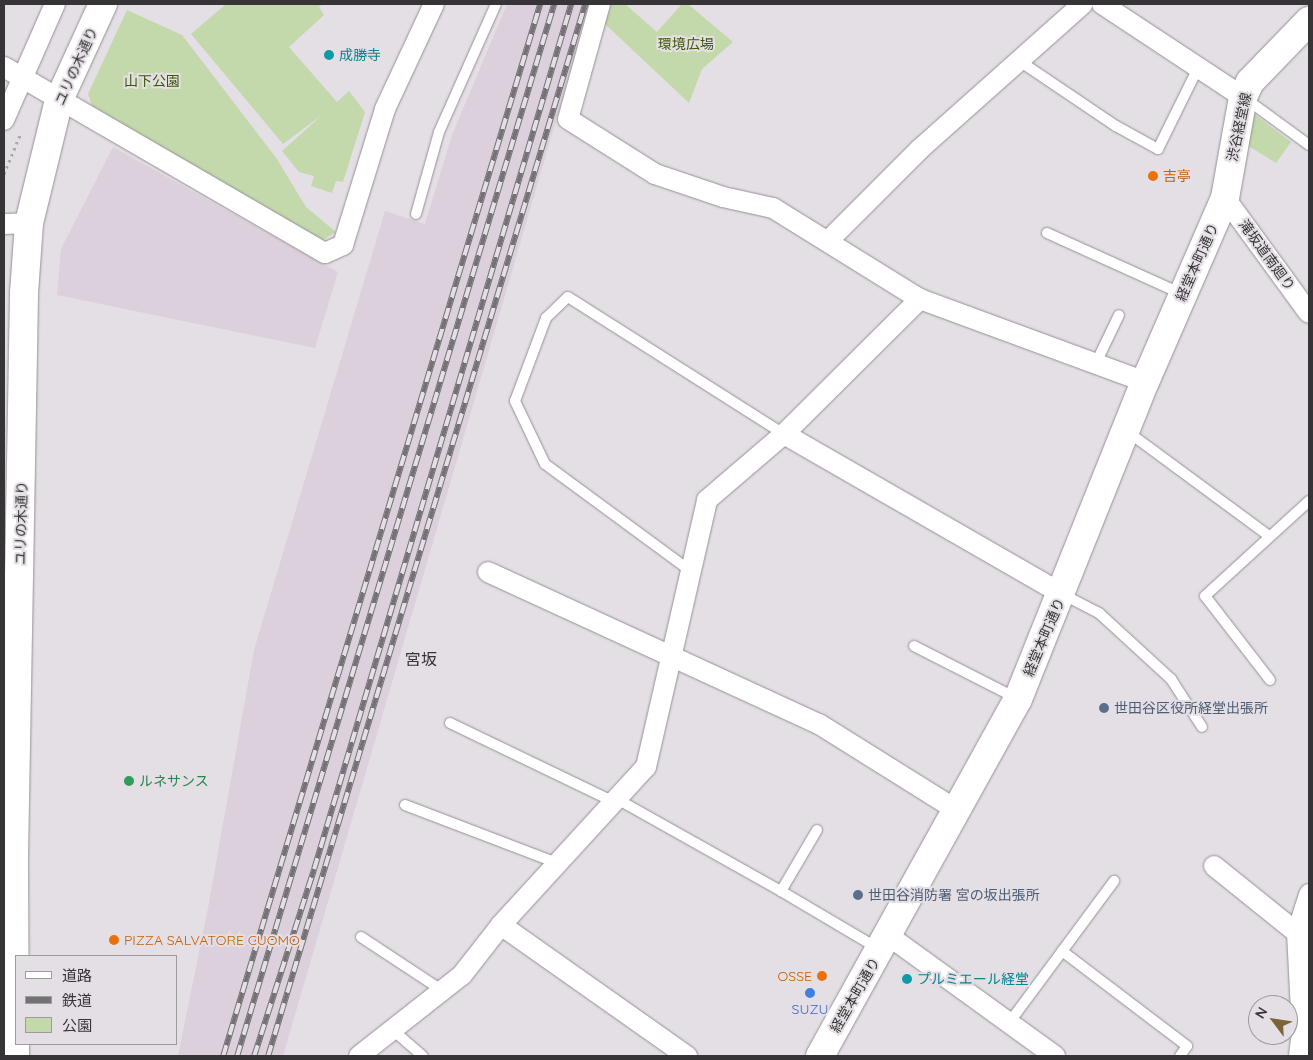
<!DOCTYPE html>
<meta charset="utf-8">
<style>
body{margin:0}
#map{position:relative;width:1313px;height:1060px;overflow:hidden;background:#e4dfe5;font-family:Quicksand,"Noto Sans JP",sans-serif}
div>[style]{position:absolute}
[style*='--x']{left:calc(var(--x)*1px);top:calc(var(--y)*1px);width:calc(var(--w)*1px);rotate:calc(var(--a)*1deg)}
.built>*{inset:0;background:#dbd0dc}
.green>*{inset:0;background:#c3d8ab}
.path>*{height:3px;margin-top:-1.5px;transform-origin:0;background:repeating-linear-gradient(90deg,#aba7ac 0 2.5px,transparent 0 6.5px)}
.roads{filter:drop-shadow(0 0 1px #959095) drop-shadow(0 0 1px #959095)}
.lane>*{height:10px;margin:-5px;padding:0 5px;transform-origin:5px;border-radius:5px;background:#fff}
.street>*{height:20px;margin:-10px;padding:0 10px;transform-origin:10px;border-radius:10px;background:#fff}
.secondary>*{height:28px;margin:-14px;padding:0 14px;transform-origin:14px;border-radius:14px;background:#fff}
.rail>*{height:5.5px;margin-top:-2.75px;transform-origin:0;background:repeating-linear-gradient(90deg,#e4dfe5 0 11px,#757276 0 22px);box-sizing:border-box;border-block:1px solid #757276}
.dots>*{width:14px;height:14px;translate:-50% -50%;box-sizing:border-box;border:2px solid #e4dfe5;border-radius:50%}
span{translate:-50% -50%;white-space:nowrap;text-align:center;line-height:1.15;-webkit-text-stroke:4px #e4dfe5;paint-order:stroke}
.park-label{font-size:14px;color:#3b5703}
.culture-label{font-size:14px;color:#0d838f}
.left{translate:0 -50%;text-align:left}
.street-label{font-size:14px;color:#363437}
.food-label{font-size:14px;color:#c56008}
.right{translate:-100% -50%;text-align:right}
.service-label{font-size:14px;color:#4e5e75}
.leisure-label{font-size:14px;color:#27864d}
.shop-label{font-size:14px;color:#366cbe}
.quarter-label{font-size:16px;color:#363437}
.frame{position:absolute;inset:0;border:5px solid #363437;pointer-events:none}
.legend{position:absolute;left:15px;top:955px;width:162px;height:90px;box-sizing:border-box;background:#e4dfe5;border:1px solid #9e9b9f;margin:0;padding:6px 9px;list-style:none;font-size:15px;color:#363437}
.legend li{display:flex;align-items:center;gap:10px;height:25px}
.legend b{width:25px;border:1px solid #9e9b9f}
.north{position:absolute;left:1248px;top:995px;width:50px;height:50px;box-sizing:border-box;background:#e4dfe5;border:1px solid #9e9b9f;border-radius:50%;rotate:301deg;font-size:14px;font-weight:700;line-height:20px;text-align:center;color:#363437}
.north::after{content:'';display:block;margin:auto;width:18px;height:22px;background:#7b6435;clip-path:polygon(50% 0,100% 100%,50% 72%,0 100%)}
</style>
<div id="map">
<div class="built">
<div style="clip-path:polygon(507px 4px,590px 4px,283px 1056px,178px 1056px,208px 908px,254px 650px,385px 211px,425px 224px,452px 135px)"></div>
<div style="clip-path:polygon(113px 147px,338px 272px,315px 348px,57px 295px,61px 249px)"></div>
</div>
<div class="green">
<div style="clip-path:polygon(226px 4px,323px 4px,319px 7px,324px 15px,289px 47px,337px 102px,349px 91px,365px 112px,343px 182px,336px 181px,332px 193px,311px 186px,314px 176px,299px 172px,282px 151px,322px 115px,283px 144px,191px 34px)"></div>
<div style="clip-path:polygon(611px 4px,625px 4px,657px 32px,682px 4px,688px 4px,733px 42px,702px 69px,689px 103px,605px 24px)"></div>
<div style="clip-path:polygon(127px 10px,182px 35px,277px 159px,306px 207px,336px 232px,321px 241px,93px 109px,88px 94px)"></div>
<div style="clip-path:polygon(1254px 114px,1291px 142px,1276px 163px,1247px 145px)"></div>
</div>
<div class="path">
<div style="--x:4;--y:174;--w:42;--a:-67.7"></div>
</div>
<div class="roads">
<div class="lane">
<div style="--x:1018;--y:60;--w:118;--a:34"></div>
<div style="--x:1116;--y:126;--w:48;--a:28.7"></div>
<div style="--x:1158;--y:149;--w:90;--a:-63.7"></div>
<div style="--x:1246;--y:99;--w:78;--a:36.1"></div>
<div style="--x:416;--y:214;--w:85;--a:-74.3"></div>
<div style="--x:439;--y:132;--w:140;--a:-66"></div>
<div style="--x:1047;--y:233;--w:148;--a:24.3"></div>
<div style="--x:1096;--y:363;--w:53;--a:-64.4"></div>
<div style="--x:1128;--y:432;--w:175;--a:36.4"></div>
<div style="--x:692;--y:572;--w:182;--a:-143.7"></div>
<div style="--x:545;--y:464;--w:70;--a:-115.5"></div>
<div style="--x:515;--y:401;--w:89;--a:-69.5"></div>
<div style="--x:546;--y:318;--w:30;--a:-44"></div>
<div style="--x:568;--y:297;--w:256;--a:32.4"></div>
<div style="--x:1062;--y:594;--w:42;--a:27.2"></div>
<div style="--x:1099;--y:613;--w:98;--a:42.5"></div>
<div style="--x:1171;--y:679;--w:57;--a:57.1"></div>
<div style="--x:914;--y:646;--w:117;--a:27"></div>
<div style="--x:1270;--y:680;--w:106;--a:-127.7"></div>
<div style="--x:1205;--y:596;--w:141;--a:-42.4"></div>
<div style="--x:450;--y:723;--w:173;--a:25.7"></div>
<div style="--x:606;--y:798;--w:11;--a:5"></div>
<div style="--x:617;--y:799;--w:188;--a:29.3"></div>
<div style="--x:405;--y:805;--w:163;--a:20.9"></div>
<div style="--x:817;--y:830;--w:71;--a:120.5"></div>
<div style="--x:781;--y:891;--w:114;--a:30.6"></div>
<div style="--x:361;--y:937;--w:98;--a:33.4"></div>
<div style="--x:1062;--y:951;--w:157;--a:37.2"></div>
<div style="--x:1187;--y:1046;--w:12;--a:125"></div>
<div style="--x:1009;--y:1023;--w:177;--a:-53.5"></div>
<div style="--x:394;--y:1031;--w:38;--a:41"></div>
</div>
<div class="street">
<div style="--x:600;--y:4;--w:119;--a:105.5"></div>
<div style="--x:568;--y:119;--w:103;--a:32.3"></div>
<div style="--x:655;--y:174;--w:72;--a:18.7"></div>
<div style="--x:723;--y:197;--w:51;--a:12.4"></div>
<div style="--x:773;--y:208;--w:173;--a:31.8"></div>
<div style="--x:920;--y:299;--w:240;--a:20.2"></div>
<div style="--x:1102;--y:4;--w:169;--a:33.4"></div>
<div style="--x:4;--y:67;--w:371;--a:30.1"></div>
<div style="--x:325;--y:253;--w:20;--a:-24"></div>
<div style="--x:343;--y:245;--w:142;--a:-72.8"></div>
<div style="--x:385;--y:109;--w:116;--a:-65"></div>
<div style="--x:4;--y:120;--w:127;--a:-66.3"></div>
<div style="--x:1225;--y:198;--w:142;--a:53.9"></div>
<div style="--x:4;--y:224;--w:25;--a:-2"></div>
<div style="--x:828;--y:241;--w:130;--a:-45"></div>
<div style="--x:920;--y:149;--w:218;--a:-41.7"></div>
<div style="--x:784;--y:434;--w:321;--a:29.9"></div>
<div style="--x:488;--y:572;--w:364;--a:24.7"></div>
<div style="--x:819;--y:724;--w:164;--a:32"></div>
<div style="--x:1214;--y:866;--w:118;--a:38.8"></div>
<div style="--x:501;--y:925;--w:228;--a:35.2"></div>
<div style="--x:889;--y:936;--w:205;--a:35.9"></div>
<div style="--x:359;--y:1056;--w:131;--a:-38.2"></div>
<div style="--x:462;--y:975;--w:63;--a:-52"></div>
<div style="--x:501;--y:925;--w:214;--a:-47.5"></div>
<div style="--x:646;--y:767;--w:274;--a:-77.1"></div>
<div style="--x:707;--y:500;--w:101;--a:-40.6"></div>
<div style="--x:784;--y:434;--w:192;--a:-44.8"></div>
<div style="--x:1299;--y:1056;--w:25;--a:-83"></div>
<div style="--x:1302;--y:1031;--w:99;--a:-92.9"></div>
<div style="--x:1297;--y:932;--w:40;--a:-72"></div>
</div>
<div class="secondary">
<div style="--x:15;--y:1056;--w:199;--a:-90.3"></div>
<div style="--x:14;--y:857;--w:564;--a:-88.98"></div>
<div style="--x:24;--y:293;--w:70;--a:-85.9"></div>
<div style="--x:29;--y:223;--w:127;--a:-76.3"></div>
<div style="--x:59;--y:100;--w:106;--a:-65.4"></div>
<div style="--x:820;--y:1056;--w:408;--a:-61"></div>
<div style="--x:1018;--y:699;--w:341;--a:-68.2"></div>
<div style="--x:1145;--y:382;--w:201;--a:-66.5"></div>
<div style="--x:1225;--y:198;--w:103;--a:-79.9"></div>
<div style="--x:1243;--y:97;--w:17;--a:-65"></div>
<div style="--x:1250;--y:82;--w:85;--a:-46"></div>
</div>
</div>
<div class="rail">
<div style="--x:223;--y:1056;--w:1099;--a:-73.23"></div>
<div style="--x:237;--y:1056;--w:1099;--a:-73.23"></div>
<div style="--x:254;--y:1056;--w:196;--a:-72.2"></div>
<div style="--x:314;--y:869;--w:902;--a:-73.45"></div>
<div style="--x:268;--y:1056;--w:1099;--a:-73.23"></div>
</div>
<div class="dots">
<div style="left:329px;top:55px;background:#0f9aa8"></div>
<div style="left:1153px;top:176px;background:#e8710a"></div>
<div style="left:1104px;top:708px;background:#5c6f8a"></div>
<div style="left:129px;top:781px;background:#2e9e5b"></div>
<div style="left:858px;top:895px;background:#5c6f8a"></div>
<div style="left:114px;top:940px;background:#e8710a"></div>
<div style="left:822px;top:976px;background:#e8710a"></div>
<div style="left:907px;top:979px;background:#0f9aa8"></div>
<div style="left:810px;top:993px;background:#3f7fe0"></div>
</div>
<div class="park-label">
<span style="left:686px;top:44px">環境広場</span>
<span style="left:152px;top:81px">山下公園</span>
</div>
<div class="culture-label">
<span class="left" style="left:339px;top:55px">成勝寺</span>
<span class="left" style="left:917px;top:979px">プルミエール経堂</span>
</div>
<div class="street-label">
<span style="left:76px;top:66px;rotate:-66deg">ユリの木通り</span>
<span style="left:1239px;top:127px;rotate:-78deg">渋谷経堂線</span>
<span style="left:1267px;top:255px;rotate:54deg">滝坂道南廻り</span>
<span style="left:1197px;top:262px;rotate:-66deg">経堂本町通り</span>
<span style="left:21px;top:523px;rotate:-89deg">ユリの木通り</span>
<span style="left:1044px;top:637px;rotate:-67deg">経堂本町通り</span>
<span style="left:855px;top:995px;rotate:-60deg">経堂本町通り</span>
</div>
<div class="food-label">
<span class="left" style="left:1163px;top:176px">吉亭</span>
<span class="left" style="left:124px;top:940px">PIZZA SALVATORE CUOMO</span>
<span class="right" style="left:812px;top:976px">OSSE</span>
</div>
<div class="service-label">
<span class="left" style="left:1114px;top:708px">世田谷区役所経堂出張所</span>
<span class="left" style="left:868px;top:895px">世田谷消防署 宮の坂出張所</span>
</div>
<div class="leisure-label">
<span class="left" style="left:139px;top:781px">ルネサンス</span>
</div>
<div class="shop-label">
<span style="left:810px;top:1009px">SUZU</span>
</div>
<div class="quarter-label">
<span style="left:421px;top:659px">宮坂</span>
</div>
<div class="frame"></div>
<ul class="legend">
<li><b style="height:6px;background:#fff"></b>道路</li>
<li><b style="height:6px;background:#757276"></b>鉄道</li>
<li><b style="height:14px;background:#c3d8ab"></b>公園</li>
</ul>
<div class="north">N</div>
</div>
